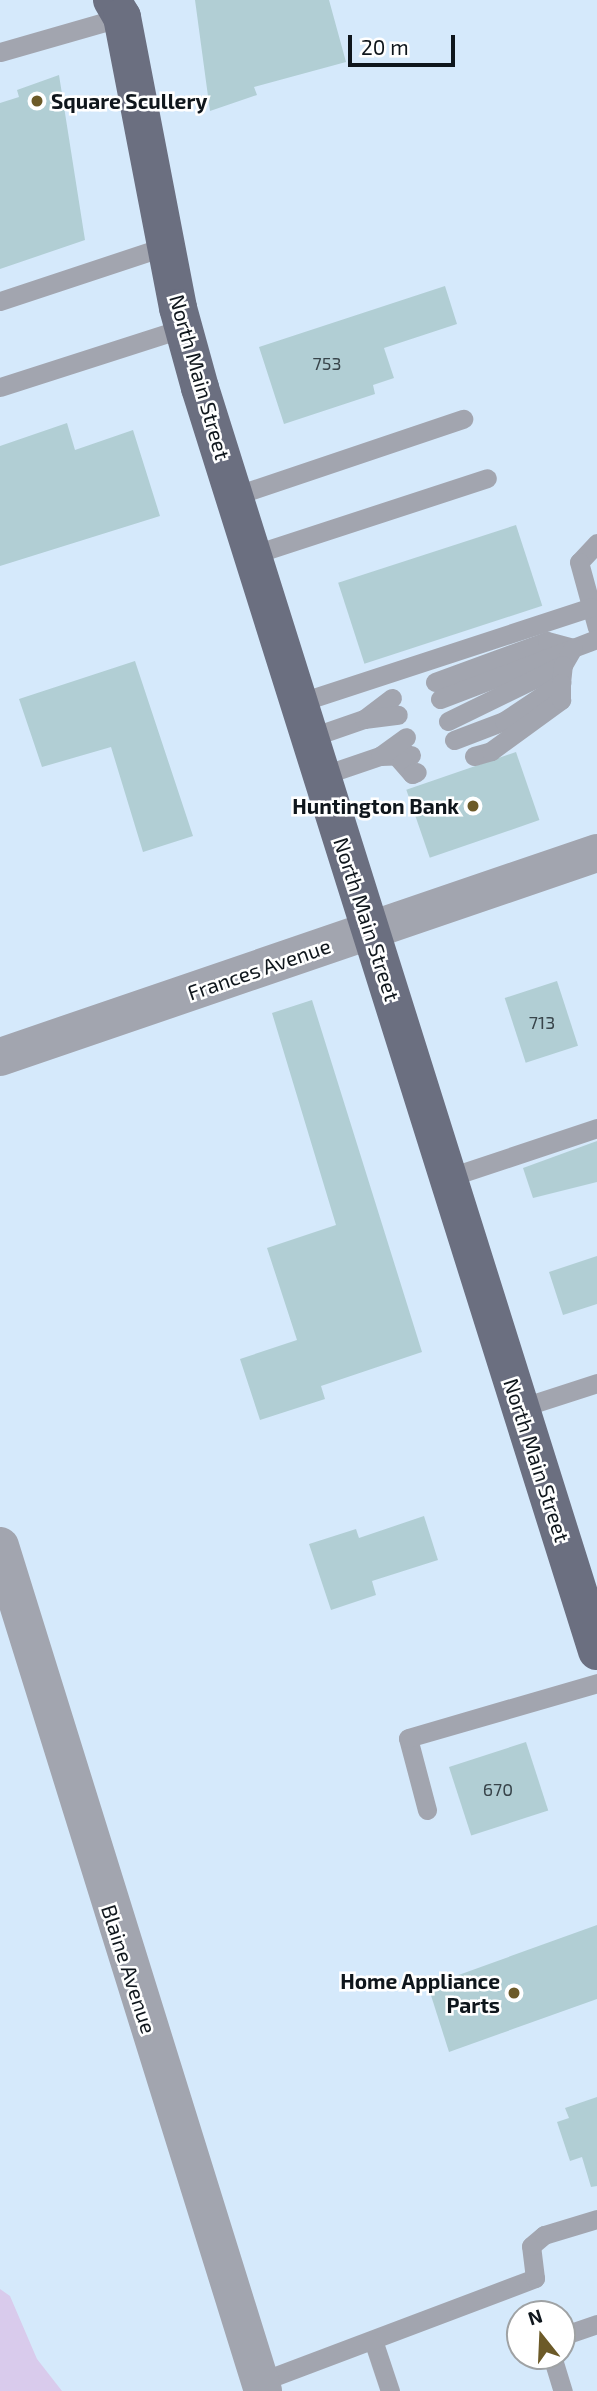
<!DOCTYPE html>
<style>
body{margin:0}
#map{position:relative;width:597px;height:2391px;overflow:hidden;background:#d5e9fb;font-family:"Exo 2",sans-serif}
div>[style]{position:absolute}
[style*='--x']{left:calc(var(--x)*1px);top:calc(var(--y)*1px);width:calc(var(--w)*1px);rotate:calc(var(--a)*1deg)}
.green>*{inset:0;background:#d9cbec}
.building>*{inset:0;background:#b1ced4;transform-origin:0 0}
.service>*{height:19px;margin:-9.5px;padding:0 9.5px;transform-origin:9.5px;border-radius:9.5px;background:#a2a5af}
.minor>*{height:38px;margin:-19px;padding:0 19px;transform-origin:19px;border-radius:19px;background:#a2a5af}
.primary>*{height:38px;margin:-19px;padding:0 19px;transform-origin:19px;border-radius:19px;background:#6b6f80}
.dots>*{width:19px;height:19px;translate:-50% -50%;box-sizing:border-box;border:4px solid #fff;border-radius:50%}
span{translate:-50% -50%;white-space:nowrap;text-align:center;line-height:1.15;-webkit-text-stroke:5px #fff;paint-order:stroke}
.number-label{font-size:18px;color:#38444a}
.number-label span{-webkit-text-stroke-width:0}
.poi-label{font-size:21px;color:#0f161c;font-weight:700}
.left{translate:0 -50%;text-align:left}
.right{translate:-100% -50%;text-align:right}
.street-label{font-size:21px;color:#0f161c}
.north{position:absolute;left:506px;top:2300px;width:70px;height:70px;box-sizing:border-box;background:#fff;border:2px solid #9fa2a4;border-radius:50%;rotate:342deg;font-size:19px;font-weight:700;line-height:28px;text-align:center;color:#0f161c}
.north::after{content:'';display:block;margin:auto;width:24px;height:32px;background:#6c5a28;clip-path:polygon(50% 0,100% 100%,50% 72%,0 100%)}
.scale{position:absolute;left:348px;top:35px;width:107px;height:32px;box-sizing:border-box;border:4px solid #0f161c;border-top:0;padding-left:9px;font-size:21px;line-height:24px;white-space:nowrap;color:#0f161c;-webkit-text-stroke:5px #fff;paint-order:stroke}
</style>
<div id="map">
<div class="green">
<div style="clip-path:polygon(0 2289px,10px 2296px,37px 2359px,62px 2391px,0 2391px)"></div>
</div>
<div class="building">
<div style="clip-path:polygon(195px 0,329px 0,346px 62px,254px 87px,257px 95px,210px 111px)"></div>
<div style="clip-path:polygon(59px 75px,85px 240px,0 269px,0 103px,19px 97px,17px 90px)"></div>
<div style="clip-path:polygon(445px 286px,457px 324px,384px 348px,394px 378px,373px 385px,375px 394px,284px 424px,259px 347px)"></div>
<div style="clip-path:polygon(67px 423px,75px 450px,133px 430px,160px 516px,0 566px,0 446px)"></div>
<div style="left:516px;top:525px;width:85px;height:187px;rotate:72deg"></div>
<div style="clip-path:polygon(135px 661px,193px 836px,143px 852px,111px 747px,42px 767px,19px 699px)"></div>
<div style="left:516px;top:752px;width:72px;height:116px;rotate:71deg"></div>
<div style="left:557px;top:981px;width:68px;height:55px;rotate:72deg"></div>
<div style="clip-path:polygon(312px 1000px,422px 1352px,321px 1386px,325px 1399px,260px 1420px,240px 1359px,297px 1340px,267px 1248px,336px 1225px,272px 1013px)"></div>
<div style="clip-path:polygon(597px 1141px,597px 1182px,533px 1198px,523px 1168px)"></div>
<div style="clip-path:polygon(597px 1256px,597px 1304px,563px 1315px,549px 1272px)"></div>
<div style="clip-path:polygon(424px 1516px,438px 1560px,372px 1581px,376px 1595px,331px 1610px,309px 1544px,356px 1529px,359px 1538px)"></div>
<div style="left:526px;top:1742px;width:72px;height:81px;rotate:72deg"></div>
<div style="clip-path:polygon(597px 1925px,597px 1999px,449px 2052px,428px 1986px)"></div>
<div style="clip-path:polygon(597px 2097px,597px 2186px,591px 2187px,582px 2157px,570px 2161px,557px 2122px,569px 2118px,565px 2108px)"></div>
</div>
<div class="service">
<div style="--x:0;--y:52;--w:127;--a:-16"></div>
<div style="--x:0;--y:301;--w:175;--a:-18.3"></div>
<div style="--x:0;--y:387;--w:193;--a:-17.8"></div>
<div style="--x:234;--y:496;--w:242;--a:-18.6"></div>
<div style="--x:597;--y:543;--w:26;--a:133"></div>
<div style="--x:579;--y:562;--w:68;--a:74.7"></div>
<div style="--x:252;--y:555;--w:247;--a:-18.1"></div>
<div style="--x:435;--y:682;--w:119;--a:-20.1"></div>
<div style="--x:547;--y:641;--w:27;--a:15"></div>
<div style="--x:573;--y:648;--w:26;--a:-21"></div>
<div style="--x:440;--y:699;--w:138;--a:-20.8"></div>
<div style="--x:298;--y:703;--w:308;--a:-18.1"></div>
<div style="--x:364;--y:719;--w:35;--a:-37"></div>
<div style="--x:448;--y:721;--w:128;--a:-26"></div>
<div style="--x:563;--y:665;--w:20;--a:-60"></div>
<div style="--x:309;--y:738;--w:58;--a:-19.1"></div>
<div style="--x:364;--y:719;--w:34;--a:-7"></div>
<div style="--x:454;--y:740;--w:53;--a:-20.8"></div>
<div style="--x:504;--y:721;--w:69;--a:-33.7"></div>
<div style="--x:561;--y:683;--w:18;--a:-84"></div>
<div style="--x:380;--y:756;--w:31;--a:-2"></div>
<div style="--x:474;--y:756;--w:18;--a:-16"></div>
<div style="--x:491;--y:751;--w:87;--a:-36.1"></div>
<div style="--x:561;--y:700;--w:17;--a:-90"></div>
<div style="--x:399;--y:759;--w:20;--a:49"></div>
<div style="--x:412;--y:774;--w:5;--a:-22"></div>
<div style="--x:321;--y:776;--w:62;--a:-18.7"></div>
<div style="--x:380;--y:756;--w:32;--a:-36"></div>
<div style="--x:447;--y:1178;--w:158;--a:-18.4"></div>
<div style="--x:520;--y:1408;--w:81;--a:-18"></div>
<div style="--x:427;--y:1810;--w:74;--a:-104.8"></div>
<div style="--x:408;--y:1738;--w:197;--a:-16.2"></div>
<div style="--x:562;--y:2336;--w:37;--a:-19"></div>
<div style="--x:373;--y:2340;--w:54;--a:71.6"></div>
<div style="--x:552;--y:2356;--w:37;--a:73"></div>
<div style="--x:260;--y:2382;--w:294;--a:-20.7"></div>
<div style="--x:535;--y:2278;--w:32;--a:-97"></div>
<div style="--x:531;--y:2246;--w:17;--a:-40"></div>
<div style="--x:544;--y:2235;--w:55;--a:-16.8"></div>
</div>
<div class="minor">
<div style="--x:0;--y:1057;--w:631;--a:-18.87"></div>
<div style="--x:0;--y:1546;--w:885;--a:72.71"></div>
</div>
<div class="primary">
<div style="--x:112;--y:0;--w:20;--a:60"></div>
<div style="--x:122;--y:17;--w:296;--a:79.1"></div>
<div style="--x:178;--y:308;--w:83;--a:74.6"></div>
<div style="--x:200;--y:388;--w:1324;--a:72.55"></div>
</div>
<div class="dots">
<div style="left:37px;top:101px;background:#6c5a28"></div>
<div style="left:473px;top:806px;background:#6c5a28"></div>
<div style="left:514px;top:1993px;background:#6c5a28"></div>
</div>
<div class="number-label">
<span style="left:327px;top:363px">753</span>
<span style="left:542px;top:1022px">713</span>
<span style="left:498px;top:1789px">670</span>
</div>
<div class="poi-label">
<span class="left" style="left:51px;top:101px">Square Scullery</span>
<span class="right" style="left:459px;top:806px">Huntington Bank</span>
<span class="right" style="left:500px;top:1993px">Home Appliance<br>Parts</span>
</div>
<div class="street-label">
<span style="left:200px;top:377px;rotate:74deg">North Main Street</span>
<span style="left:367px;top:919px;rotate:72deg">North Main Street</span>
<span style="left:259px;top:969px;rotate:-19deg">Frances Avenue</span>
<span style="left:537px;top:1460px;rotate:72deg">North Main Street</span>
<span style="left:129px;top:1969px;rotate:72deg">Blaine Avenue</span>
</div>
<div class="north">N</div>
<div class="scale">20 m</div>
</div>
